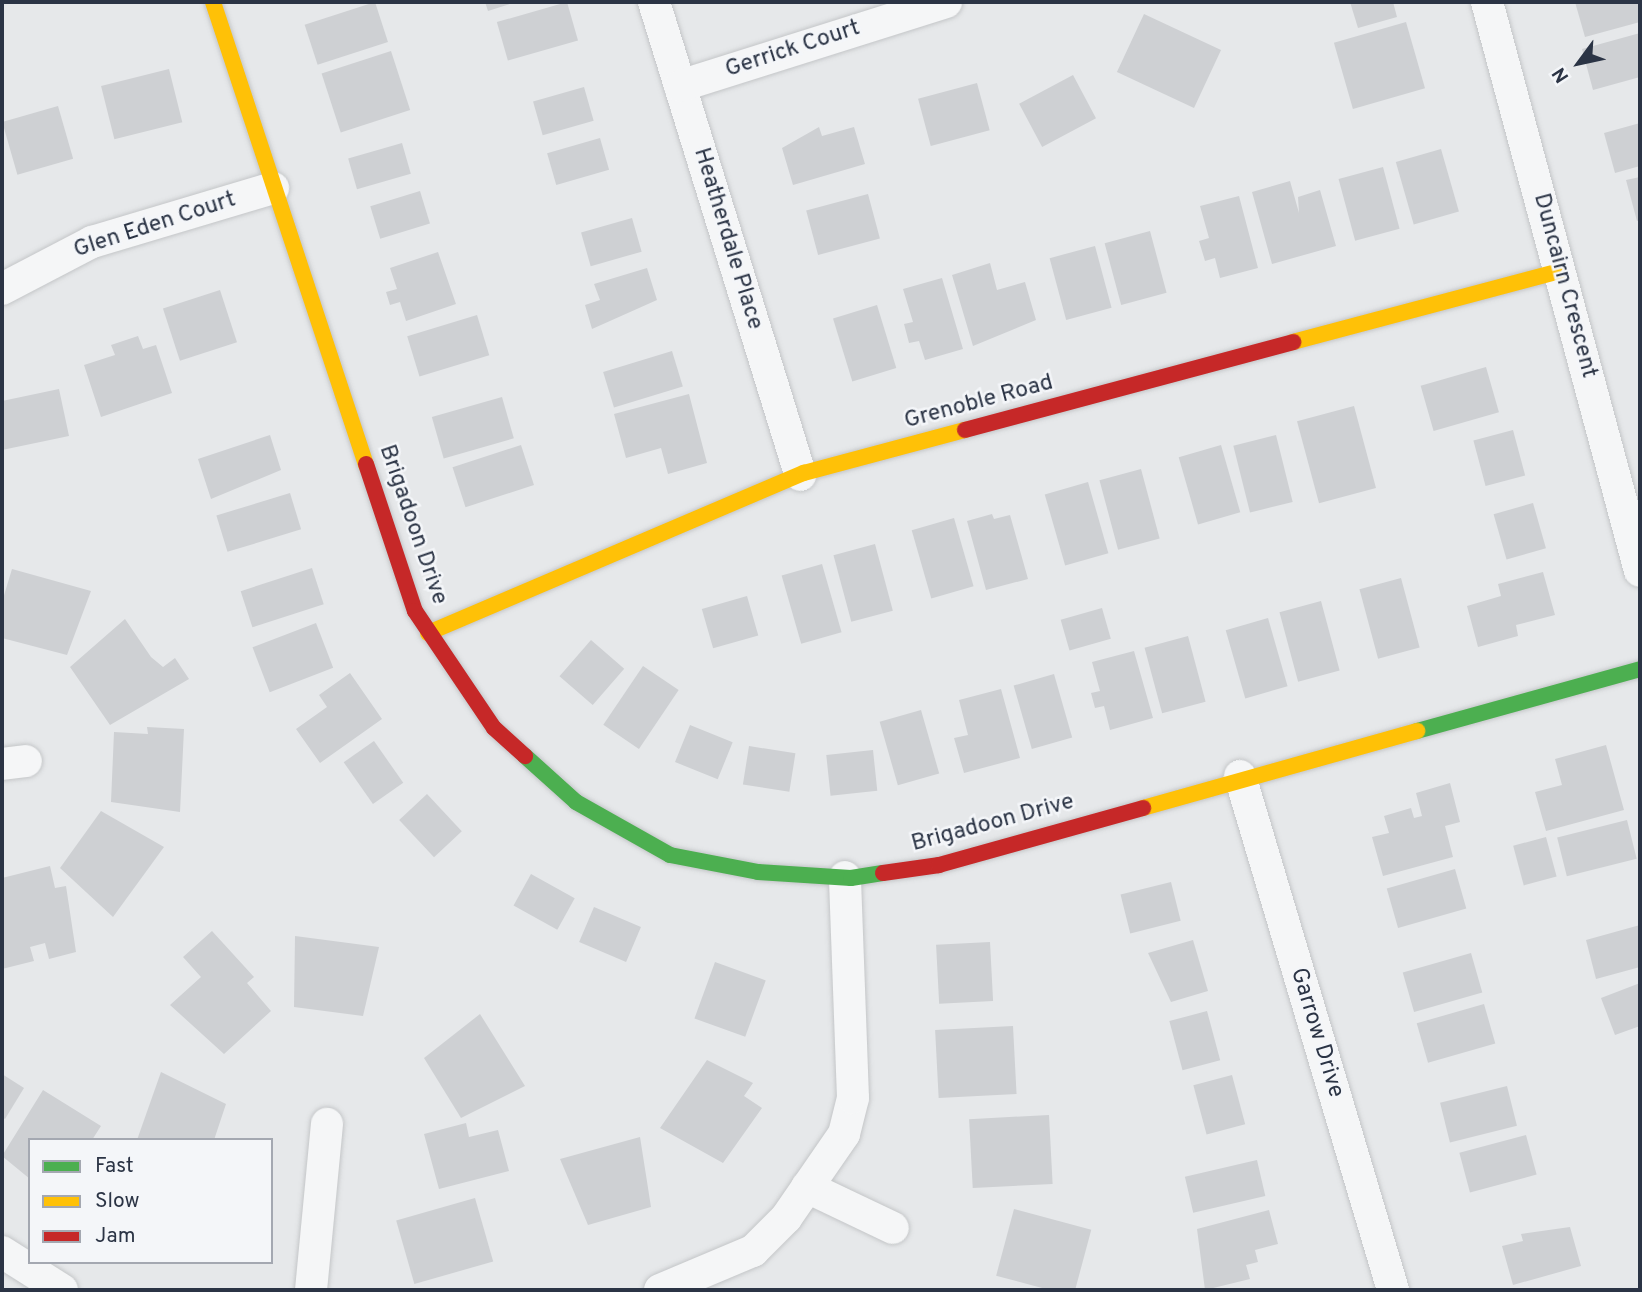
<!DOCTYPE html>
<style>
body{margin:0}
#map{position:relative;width:1642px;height:1292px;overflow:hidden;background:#e6e8ea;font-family:Overpass,sans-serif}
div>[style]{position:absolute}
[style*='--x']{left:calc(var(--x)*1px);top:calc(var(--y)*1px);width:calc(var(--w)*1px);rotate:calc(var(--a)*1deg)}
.building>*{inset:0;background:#ced0d3;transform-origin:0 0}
.roads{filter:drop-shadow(0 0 2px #c4c6c8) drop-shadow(0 0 2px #c4c6c8)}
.street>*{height:32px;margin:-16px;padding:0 16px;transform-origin:16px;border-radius:16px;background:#f5f6f7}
.fast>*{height:16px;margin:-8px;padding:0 8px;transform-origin:8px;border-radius:8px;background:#4caf50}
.slow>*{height:16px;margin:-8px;padding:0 8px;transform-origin:8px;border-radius:8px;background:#ffc107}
.jam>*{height:16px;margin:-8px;padding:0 8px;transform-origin:8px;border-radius:8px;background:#c62828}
span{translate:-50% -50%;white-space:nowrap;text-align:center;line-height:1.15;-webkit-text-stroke:5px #f4f6f9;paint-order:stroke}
.street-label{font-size:23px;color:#2b3445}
.frame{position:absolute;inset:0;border:4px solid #2b3445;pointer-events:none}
.legend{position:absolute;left:28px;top:1138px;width:245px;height:126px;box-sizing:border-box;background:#f4f6f9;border:2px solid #a4a8b1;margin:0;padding:9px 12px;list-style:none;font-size:21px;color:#2b3445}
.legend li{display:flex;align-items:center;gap:14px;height:35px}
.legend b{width:35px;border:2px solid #a4a8b1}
.north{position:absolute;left:1544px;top:28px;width:70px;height:70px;-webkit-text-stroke:5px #f4f6f9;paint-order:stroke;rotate:237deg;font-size:19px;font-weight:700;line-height:28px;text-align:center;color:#2b3445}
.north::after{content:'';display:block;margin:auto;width:24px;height:32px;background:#2b3445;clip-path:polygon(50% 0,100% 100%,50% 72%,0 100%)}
</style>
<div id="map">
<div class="building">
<div style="left:375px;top:2px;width:42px;height:74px;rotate:72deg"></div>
<div style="clip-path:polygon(485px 2px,516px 2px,488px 11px)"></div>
<div style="left:567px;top:2px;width:40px;height:73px;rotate:74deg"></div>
<div style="clip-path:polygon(1350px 2px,1393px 2px,1397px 17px,1358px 28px)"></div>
<div style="clip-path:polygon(1575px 2px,1640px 2px,1640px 22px,1585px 37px)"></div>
<div style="left:1144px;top:14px;width:85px;height:64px;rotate:25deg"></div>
<div style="left:1406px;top:22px;width:69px;height:75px;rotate:74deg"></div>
<div style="clip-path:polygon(1640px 33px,1640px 77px,1593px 90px,1582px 49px)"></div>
<div style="left:391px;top:51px;width:62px;height:73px;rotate:72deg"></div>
<div style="left:169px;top:69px;width:55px;height:70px;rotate:76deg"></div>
<div style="left:1073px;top:75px;width:49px;height:61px;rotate:62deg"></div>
<div style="left:977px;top:83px;width:49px;height:61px;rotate:75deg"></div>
<div style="left:584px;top:87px;width:35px;height:53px;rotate:74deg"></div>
<div style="left:58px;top:106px;width:55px;height:58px;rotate:74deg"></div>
<div style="clip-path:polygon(1640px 123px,1640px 166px,1615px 173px,1604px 133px)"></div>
<div style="clip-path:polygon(819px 127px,822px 136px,854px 127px,865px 164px,793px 185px,782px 148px)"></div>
<div style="left:600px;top:138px;width:33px;height:55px;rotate:74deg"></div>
<div style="left:402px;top:143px;width:32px;height:56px;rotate:74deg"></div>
<div style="left:1441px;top:149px;width:65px;height:47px;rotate:74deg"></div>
<div style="left:1383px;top:167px;width:64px;height:46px;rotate:75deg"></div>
<div style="clip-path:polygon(1640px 177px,1640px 220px,1637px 221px,1626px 180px)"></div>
<div style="clip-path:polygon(1290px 181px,1299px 213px,1298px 197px,1320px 190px,1336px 246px,1272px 264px,1252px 192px)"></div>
<div style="left:420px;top:191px;width:34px;height:52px;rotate:73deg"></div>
<div style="left:868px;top:194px;width:46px;height:64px;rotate:75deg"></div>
<div style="clip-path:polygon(1239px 196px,1258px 268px,1220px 278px,1215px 258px,1205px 261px,1199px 241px,1209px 238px,1200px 206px)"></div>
<div style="left:632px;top:218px;width:35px;height:53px;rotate:74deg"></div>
<div style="left:1150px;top:231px;width:64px;height:47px;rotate:75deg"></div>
<div style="left:1095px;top:246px;width:64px;height:47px;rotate:75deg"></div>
<div style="clip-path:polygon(438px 252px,456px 304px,406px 321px,400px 302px,390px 305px,386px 292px,397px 289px,390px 268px)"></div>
<div style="clip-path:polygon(990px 263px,997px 290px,1025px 282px,1036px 320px,973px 346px,952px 275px)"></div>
<div style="clip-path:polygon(647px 268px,657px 300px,592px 329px,585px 305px,600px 300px,594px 284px)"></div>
<div style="clip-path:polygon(942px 278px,963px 349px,925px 360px,919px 341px,909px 343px,904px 324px,913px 322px,903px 289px)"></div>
<div style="left:220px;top:290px;width:55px;height:60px;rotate:72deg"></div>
<div style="left:877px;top:305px;width:66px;height:46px;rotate:73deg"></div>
<div style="left:477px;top:315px;width:42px;height:73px;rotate:73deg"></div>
<div style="clip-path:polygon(138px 336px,143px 349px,156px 345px,172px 393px,101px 417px,84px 365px,115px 355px,111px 345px)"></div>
<div style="left:672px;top:351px;width:37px;height:72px;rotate:73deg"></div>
<div style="left:1486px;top:367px;width:47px;height:68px;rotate:74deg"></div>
<div style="clip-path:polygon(59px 389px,69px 436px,2px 450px,2px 401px)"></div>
<div style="clip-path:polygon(689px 394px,707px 463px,668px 474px,661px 448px,626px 458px,614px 414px)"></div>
<div style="left:502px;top:397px;width:43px;height:73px;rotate:74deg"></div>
<div style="left:1354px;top:406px;width:85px;height:59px;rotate:75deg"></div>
<div style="left:1513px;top:430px;width:47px;height:41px;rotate:75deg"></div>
<div style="clip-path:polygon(270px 435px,281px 470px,211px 499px,198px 459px)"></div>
<div style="left:1276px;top:435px;width:69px;height:44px;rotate:76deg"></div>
<div style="left:521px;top:445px;width:42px;height:72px;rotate:72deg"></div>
<div style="left:1221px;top:445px;width:70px;height:44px;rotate:74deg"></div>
<div style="left:1141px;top:469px;width:72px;height:43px;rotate:75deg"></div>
<div style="left:1088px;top:482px;width:74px;height:45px;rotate:74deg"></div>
<div style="left:290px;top:493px;width:38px;height:77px;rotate:73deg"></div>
<div style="left:1533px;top:503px;width:47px;height:41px;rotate:74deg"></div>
<div style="clip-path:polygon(992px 514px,994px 519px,1010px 515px,1028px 579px,986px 590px,967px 521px)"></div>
<div style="left:954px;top:518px;width:71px;height:44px;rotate:74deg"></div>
<div style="left:875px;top:544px;width:69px;height:43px;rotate:75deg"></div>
<div style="left:822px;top:564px;width:71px;height:42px;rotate:74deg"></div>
<div style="left:312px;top:568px;width:38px;height:75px;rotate:72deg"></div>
<div style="clip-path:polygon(12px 569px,91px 591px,67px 655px,2px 638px,2px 602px)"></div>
<div style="clip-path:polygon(1543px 572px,1555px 615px,1516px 625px,1518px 636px,1478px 647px,1467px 606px,1501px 596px,1498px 584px)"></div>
<div style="left:1401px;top:578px;width:72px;height:43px;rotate:75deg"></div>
<div style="left:747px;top:596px;width:41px;height:47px;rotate:74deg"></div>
<div style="left:1321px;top:601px;width:72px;height:43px;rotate:75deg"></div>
<div style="left:1102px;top:608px;width:32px;height:43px;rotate:74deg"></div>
<div style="left:1268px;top:618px;width:71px;height:44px;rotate:74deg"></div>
<div style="clip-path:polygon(125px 619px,151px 657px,163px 667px,175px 658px,189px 679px,110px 725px,70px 667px)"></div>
<div style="left:316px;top:623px;width:48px;height:68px;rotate:69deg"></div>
<div style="left:1188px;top:636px;width:68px;height:45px;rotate:75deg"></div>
<div style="left:591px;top:640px;width:44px;height:48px;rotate:41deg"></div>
<div style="clip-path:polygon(1134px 651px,1153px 718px,1110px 730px,1104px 706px,1095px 708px,1091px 693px,1100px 691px,1092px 662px)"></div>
<div style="left:643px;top:666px;width:43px;height:71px;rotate:34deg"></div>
<div style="clip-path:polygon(350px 673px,382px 719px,320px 763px,296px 729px,327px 707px,319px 695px)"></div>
<div style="left:1054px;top:674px;width:66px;height:42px;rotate:74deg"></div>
<div style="clip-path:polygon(1001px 689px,1020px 758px,964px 773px,954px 738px,968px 735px,959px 700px)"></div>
<div style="left:921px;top:710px;width:66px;height:43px;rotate:74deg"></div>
<div style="left:690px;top:725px;width:46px;height:40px;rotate:22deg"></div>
<div style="clip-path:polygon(147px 727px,184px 729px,180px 812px,111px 802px,114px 732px,148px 734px)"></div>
<div style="left:374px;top:741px;width:51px;height:37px;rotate:55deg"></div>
<div style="clip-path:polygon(1606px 745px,1624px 810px,1546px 831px,1535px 792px,1562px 785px,1555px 759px)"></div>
<div style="left:749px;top:746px;width:47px;height:39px;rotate:9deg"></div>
<div style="left:873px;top:750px;width:41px;height:47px;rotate:84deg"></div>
<div style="clip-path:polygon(1450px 783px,1460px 822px,1445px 826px,1453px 857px,1383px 876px,1372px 837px,1389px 833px,1384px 816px,1411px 808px,1414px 818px,1422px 816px,1416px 793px)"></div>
<div style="left:427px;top:794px;width:51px;height:38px;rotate:47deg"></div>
<div style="clip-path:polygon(101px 811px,164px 847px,113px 917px,60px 868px)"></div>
<div style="left:1627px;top:820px;width:40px;height:72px;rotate:76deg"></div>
<div style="left:1546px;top:837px;width:41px;height:34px;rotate:75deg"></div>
<div style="clip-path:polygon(50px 866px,55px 888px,66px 886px,76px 952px,49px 959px,45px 943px,30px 947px,34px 961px,2px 969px,2px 878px)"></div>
<div style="left:1455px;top:869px;width:41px;height:71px;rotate:74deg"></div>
<div style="left:531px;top:874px;width:50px;height:36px;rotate:29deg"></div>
<div style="left:1171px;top:882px;width:40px;height:52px;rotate:76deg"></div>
<div style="left:594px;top:907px;width:51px;height:38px;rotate:23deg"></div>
<div style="clip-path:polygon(1640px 925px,1640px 967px,1596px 979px,1586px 940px)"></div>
<div style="clip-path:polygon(212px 931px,254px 977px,247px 983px,271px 1011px,224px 1054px,170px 1005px,201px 977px,183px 957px)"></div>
<div style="clip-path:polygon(295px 936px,379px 947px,363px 1016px,294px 1007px)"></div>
<div style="clip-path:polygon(1193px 940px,1208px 991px,1171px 1002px,1148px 953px)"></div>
<div style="left:990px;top:942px;width:59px;height:54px;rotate:87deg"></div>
<div style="left:1471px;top:953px;width:41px;height:71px;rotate:74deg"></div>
<div style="left:715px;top:962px;width:54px;height:60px;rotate:20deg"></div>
<div style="clip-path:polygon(1640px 983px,1640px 1026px,1615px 1035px,1601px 998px)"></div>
<div style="left:1484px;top:1004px;width:41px;height:70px;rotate:74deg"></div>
<div style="left:1207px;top:1011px;width:51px;height:39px;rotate:75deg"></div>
<div style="clip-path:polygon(480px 1014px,525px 1086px,461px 1118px,424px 1058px)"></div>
<div style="left:1013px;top:1026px;width:68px;height:78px;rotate:87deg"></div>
<div style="clip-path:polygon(707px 1060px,753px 1083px,744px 1096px,762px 1108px,723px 1163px,660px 1128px)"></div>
<div style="clip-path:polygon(161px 1072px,226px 1104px,214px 1140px,137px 1140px)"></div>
<div style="clip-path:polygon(2px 1074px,24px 1088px,5px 1119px,2px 1117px)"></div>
<div style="left:1232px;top:1075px;width:51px;height:40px;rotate:75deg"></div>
<div style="left:1507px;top:1086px;width:41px;height:69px;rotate:76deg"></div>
<div style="clip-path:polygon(43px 1090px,101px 1126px,92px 1140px,30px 1140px,30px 1179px,2px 1156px)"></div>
<div style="left:1049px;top:1115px;width:69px;height:80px;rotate:87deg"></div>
<div style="clip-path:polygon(466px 1123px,469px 1137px,498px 1130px,509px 1171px,439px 1189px,424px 1134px)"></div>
<div style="left:1526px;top:1135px;width:41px;height:69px;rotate:75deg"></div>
<div style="clip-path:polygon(640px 1137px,651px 1207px,588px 1225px,560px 1159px)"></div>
<div style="left:1257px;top:1160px;width:37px;height:74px;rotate:77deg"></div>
<div style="left:475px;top:1198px;width:66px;height:82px;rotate:74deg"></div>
<div style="left:1014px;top:1209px;width:80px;height:69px;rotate:15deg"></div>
<div style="clip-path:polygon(1269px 1210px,1278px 1244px,1255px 1250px,1258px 1262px,1246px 1265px,1250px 1279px,1205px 1290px,1197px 1229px)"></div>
<div style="clip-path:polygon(1570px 1227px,1581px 1266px,1513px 1285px,1502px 1246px,1523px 1241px,1521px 1234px)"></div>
</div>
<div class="roads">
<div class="street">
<div style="--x:654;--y:2;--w:495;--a:72.8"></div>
<div style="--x:1487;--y:2;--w:589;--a:74.95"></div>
<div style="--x:680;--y:86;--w:279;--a:-17.5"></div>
<div style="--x:2;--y:289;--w:102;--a:-27.6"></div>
<div style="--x:92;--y:242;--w:189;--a:-16.6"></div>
<div style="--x:2;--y:764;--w:24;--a:-7"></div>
<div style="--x:1240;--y:776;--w:536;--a:73.42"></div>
<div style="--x:807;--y:1187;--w:95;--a:25.5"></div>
<div style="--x:2;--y:1252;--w:71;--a:32.3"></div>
<div style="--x:311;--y:1290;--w:167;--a:-84.5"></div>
<div style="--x:660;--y:1290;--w:101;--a:-22.8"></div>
<div style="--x:753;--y:1251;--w:47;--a:-45"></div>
<div style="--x:786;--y:1218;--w:102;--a:-55.4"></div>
<div style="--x:844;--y:1134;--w:37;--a:-76"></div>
<div style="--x:853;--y:1098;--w:221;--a:-92.1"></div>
</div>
<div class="fast">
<div style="--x:1417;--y:731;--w:231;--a:-15.5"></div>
<div style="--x:525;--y:756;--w:69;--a:42"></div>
<div style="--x:576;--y:802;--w:108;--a:29.4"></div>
<div style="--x:670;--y:855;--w:90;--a:10.9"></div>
<div style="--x:758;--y:872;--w:93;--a:3.7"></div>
<div style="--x:851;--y:878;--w:32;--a:-9"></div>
</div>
<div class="slow">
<div style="--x:213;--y:2;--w:487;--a:71.7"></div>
<div style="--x:1293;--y:342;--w:276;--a:-14.9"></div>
<div style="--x:428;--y:633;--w:409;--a:-23.1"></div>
<div style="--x:804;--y:473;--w:167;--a:-15"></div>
<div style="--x:1143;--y:808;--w:285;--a:-15.7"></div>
</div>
<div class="jam">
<div style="--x:965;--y:430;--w:340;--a:-15"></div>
<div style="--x:366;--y:464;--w:155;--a:71.6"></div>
<div style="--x:415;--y:611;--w:141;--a:56"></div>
<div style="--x:494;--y:728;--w:42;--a:42.1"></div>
<div style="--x:883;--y:873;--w:57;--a:-8.1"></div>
<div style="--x:939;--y:865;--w:212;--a:-15.6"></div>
</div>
</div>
<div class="street-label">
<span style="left:793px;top:50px;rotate:-18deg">Gerrick Court</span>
<span style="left:155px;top:226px;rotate:-18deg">Glen Eden Court</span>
<span style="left:727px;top:239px;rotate:73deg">Heatherdale Place</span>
<span style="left:1564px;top:286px;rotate:75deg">Duncairn Crescent</span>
<span style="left:979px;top:403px;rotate:-15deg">Grenoble Road</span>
<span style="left:412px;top:525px;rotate:71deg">Brigadoon Drive</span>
<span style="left:993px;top:824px;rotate:-15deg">Brigadoon Drive</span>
<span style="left:1316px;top:1033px;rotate:73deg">Garrow Drive</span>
</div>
<div class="frame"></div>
<ul class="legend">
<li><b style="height:9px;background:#4caf50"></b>Fast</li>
<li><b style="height:9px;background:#ffc107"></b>Slow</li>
<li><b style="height:9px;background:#c62828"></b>Jam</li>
</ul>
<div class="north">N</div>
</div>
